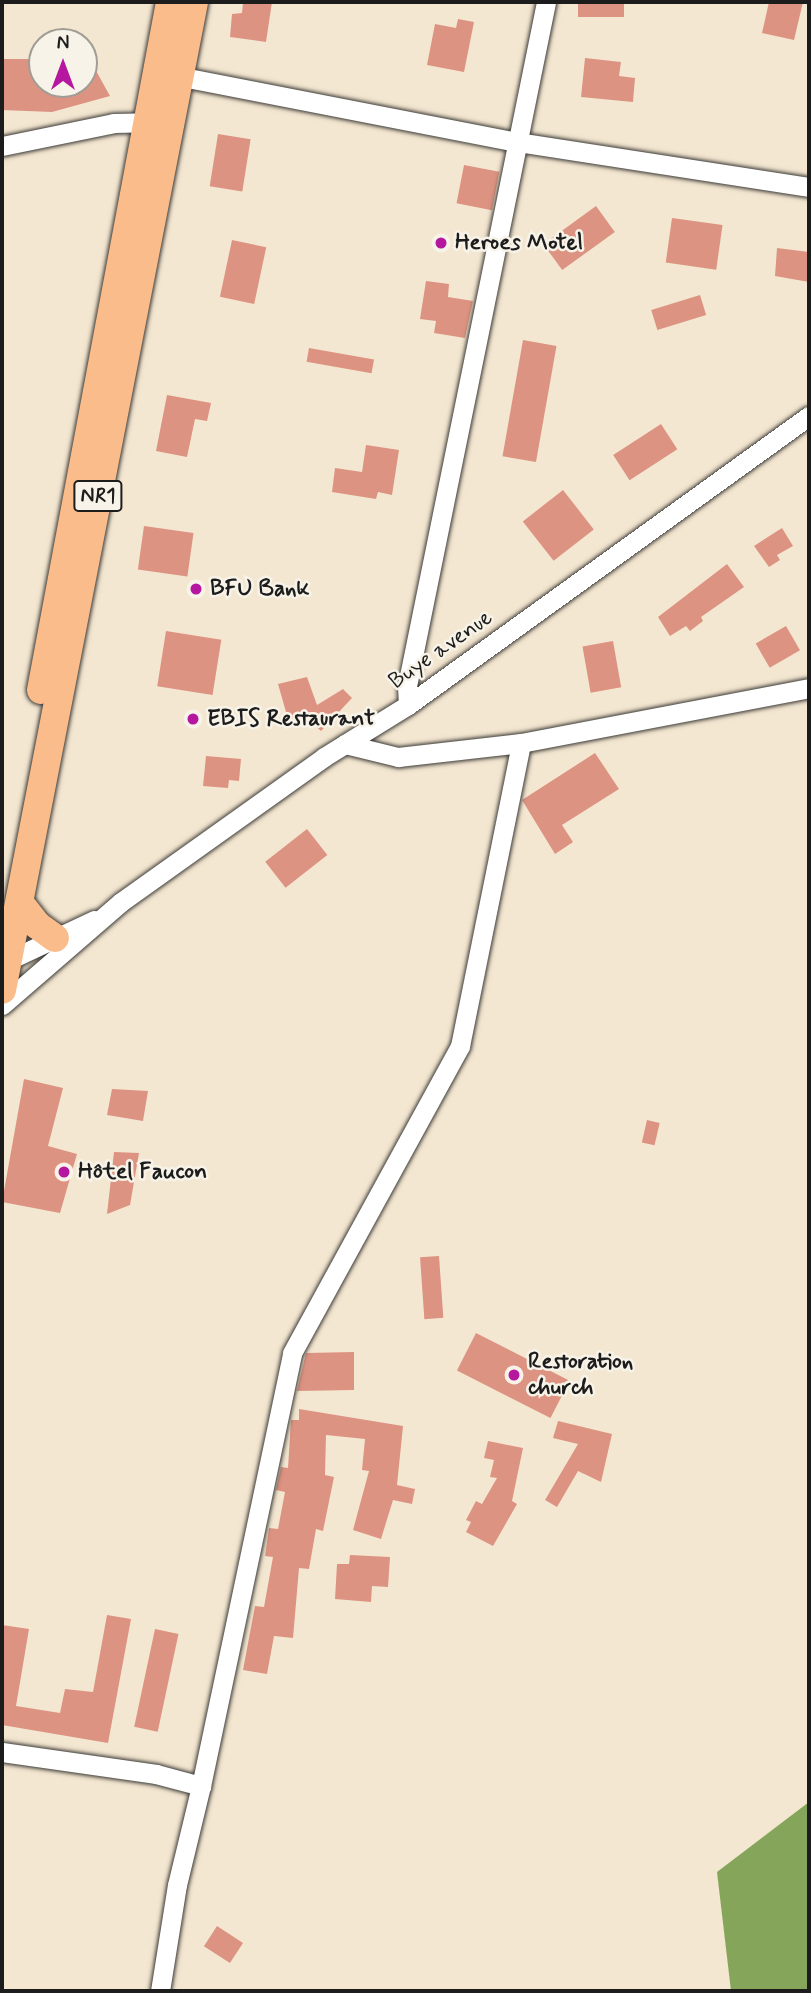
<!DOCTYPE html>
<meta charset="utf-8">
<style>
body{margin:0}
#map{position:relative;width:811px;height:1993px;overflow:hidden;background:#f4e7d1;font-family:Mynerve,sans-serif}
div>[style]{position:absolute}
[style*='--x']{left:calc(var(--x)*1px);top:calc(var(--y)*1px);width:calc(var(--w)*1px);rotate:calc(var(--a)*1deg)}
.forest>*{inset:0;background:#84a55a}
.building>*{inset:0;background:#dd9382;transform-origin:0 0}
.roads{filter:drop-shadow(0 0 2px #3c3a37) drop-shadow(0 0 2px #3c3a37)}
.minor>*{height:19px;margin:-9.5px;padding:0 9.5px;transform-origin:9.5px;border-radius:9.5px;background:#fff}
.highway>*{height:28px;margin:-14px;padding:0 14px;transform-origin:14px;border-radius:14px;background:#f9bc8a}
.dots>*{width:19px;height:19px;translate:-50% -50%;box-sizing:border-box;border:4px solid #f7f3e8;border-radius:50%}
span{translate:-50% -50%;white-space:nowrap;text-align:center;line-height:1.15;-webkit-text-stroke:5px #f7f3e8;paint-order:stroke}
.shield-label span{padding:2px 5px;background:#f7f3e8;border:2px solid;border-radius:5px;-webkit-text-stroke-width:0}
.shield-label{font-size:21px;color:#1c1c1c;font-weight:700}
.poi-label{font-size:23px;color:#1c1c1c;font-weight:700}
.left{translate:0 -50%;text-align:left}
.street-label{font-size:23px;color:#1c1c1c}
.frame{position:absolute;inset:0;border:4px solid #1c1c1c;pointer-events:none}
.north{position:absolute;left:28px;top:28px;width:70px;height:70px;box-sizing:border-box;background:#f7f3e8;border:2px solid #9f9d96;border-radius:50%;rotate:0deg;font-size:19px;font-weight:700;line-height:28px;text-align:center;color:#1c1c1c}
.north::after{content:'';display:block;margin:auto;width:24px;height:32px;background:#b5179e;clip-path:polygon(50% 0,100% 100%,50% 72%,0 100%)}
</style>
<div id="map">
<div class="forest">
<div style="clip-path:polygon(809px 1802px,809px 1991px,731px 1991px,717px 1872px)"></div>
</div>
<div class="building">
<div style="clip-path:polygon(243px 2px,272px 2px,266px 42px,230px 37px,232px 14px,242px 13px)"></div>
<div style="left:578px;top:2px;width:46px;height:15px"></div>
<div style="clip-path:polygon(769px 2px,803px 2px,794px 40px,762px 33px)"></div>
<div style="clip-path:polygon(458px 19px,474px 22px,464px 72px,427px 65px,435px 24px,456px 28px)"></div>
<div style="clip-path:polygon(84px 49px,110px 96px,52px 112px,2px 110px,2px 59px,42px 59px,42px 84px,84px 84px)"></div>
<div style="clip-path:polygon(585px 58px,621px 62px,619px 76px,635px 78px,633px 102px,581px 97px)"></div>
<div style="left:218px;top:134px;width:33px;height:53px;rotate:9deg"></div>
<div style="left:464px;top:165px;width:36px;height:39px;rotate:11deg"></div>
<div style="left:596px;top:206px;width:32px;height:65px;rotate:54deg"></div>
<div style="left:672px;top:218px;width:51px;height:45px;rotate:8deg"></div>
<div style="left:232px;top:240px;width:35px;height:58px;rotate:12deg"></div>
<div style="clip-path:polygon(777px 248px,809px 252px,809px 282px,775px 276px)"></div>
<div style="clip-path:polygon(426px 281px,449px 284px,448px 297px,473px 301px,465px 338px,434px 333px,436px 321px,420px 319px)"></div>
<div style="left:700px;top:295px;width:21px;height:51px;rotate:73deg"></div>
<div style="left:523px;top:340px;width:34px;height:118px;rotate:10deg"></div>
<div style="left:309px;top:348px;width:66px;height:14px;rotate:10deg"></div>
<div style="clip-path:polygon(167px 395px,211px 403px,207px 421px,195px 419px,187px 457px,156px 451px)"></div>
<div style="left:661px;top:424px;width:30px;height:57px;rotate:57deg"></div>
<div style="clip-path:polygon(366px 445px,399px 450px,392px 495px,378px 492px,376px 499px,332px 492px,335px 468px,362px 472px)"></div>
<div style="left:563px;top:490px;width:50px;height:51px;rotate:52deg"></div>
<div style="left:144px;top:526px;width:50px;height:44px;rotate:8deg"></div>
<div style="clip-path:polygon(782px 528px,793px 546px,777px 555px,780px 560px,769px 567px,754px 546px)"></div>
<div style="clip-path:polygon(727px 564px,744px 587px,701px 617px,703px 621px,690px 631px,686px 626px,670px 636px,658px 617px)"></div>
<div style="left:786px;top:626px;width:28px;height:35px;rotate:60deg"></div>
<div style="left:166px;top:631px;width:56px;height:56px;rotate:9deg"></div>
<div style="left:613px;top:641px;width:47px;height:31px;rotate:80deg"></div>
<div style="clip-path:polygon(307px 677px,317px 705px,343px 689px,352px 698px,321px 731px,307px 718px,288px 719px,278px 684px)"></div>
<div style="clip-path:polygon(595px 753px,619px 789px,562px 825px,573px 842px,555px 854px,522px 800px)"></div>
<div style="clip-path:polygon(206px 756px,241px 759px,239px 781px,229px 780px,228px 788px,203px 786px)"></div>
<div style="left:307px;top:829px;width:33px;height:53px;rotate:52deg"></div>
<div style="clip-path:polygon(24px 1079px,63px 1088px,48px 1146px,77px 1154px,60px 1213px,2px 1202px)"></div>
<div style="clip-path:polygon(112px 1089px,148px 1091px,143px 1121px,107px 1115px)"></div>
<div style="left:647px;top:1120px;width:13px;height:23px;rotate:13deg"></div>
<div style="clip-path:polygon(114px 1152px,139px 1153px,130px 1205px,107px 1214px)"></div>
<div style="left:439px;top:1256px;width:62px;height:19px;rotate:86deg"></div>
<div style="left:476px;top:1333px;width:105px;height:42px;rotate:27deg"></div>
<div style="clip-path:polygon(354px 1352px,354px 1390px,297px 1391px,306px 1353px)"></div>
<div style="clip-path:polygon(299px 1409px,403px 1426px,397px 1485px,415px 1489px,412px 1504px,393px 1500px,381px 1539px,353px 1530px,369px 1471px,362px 1470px,365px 1439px,326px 1435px,325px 1475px,334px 1477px,323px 1531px,316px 1529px,309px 1569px,299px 1568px,293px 1638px,274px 1636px,267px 1674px,243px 1670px,255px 1606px,264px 1607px,273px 1557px,265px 1556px,269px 1528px,278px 1529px,285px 1492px,276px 1490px,281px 1467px,288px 1468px,291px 1420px,299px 1420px)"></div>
<div style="clip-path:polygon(558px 1421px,612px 1434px,601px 1482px,578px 1471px,557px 1507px,545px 1500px,578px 1444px,553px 1438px)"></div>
<div style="clip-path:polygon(488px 1441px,523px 1448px,512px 1501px,517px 1504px,493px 1546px,466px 1532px,471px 1522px,466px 1520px,476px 1501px,482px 1504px,497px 1478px,490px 1477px,494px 1460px,484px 1458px)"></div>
<div style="clip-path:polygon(350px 1555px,390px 1557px,388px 1587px,372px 1586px,371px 1602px,335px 1599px,337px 1564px,349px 1564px)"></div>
<div style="clip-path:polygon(107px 1615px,131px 1619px,108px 1743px,2px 1725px,2px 1625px,29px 1629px,16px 1706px,60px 1713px,65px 1689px,93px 1692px)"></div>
<div style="left:155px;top:1629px;width:24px;height:100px;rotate:12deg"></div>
<div style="left:217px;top:1926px;width:31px;height:24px;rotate:33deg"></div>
</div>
<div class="roads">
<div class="minor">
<div style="--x:167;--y:74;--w:358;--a:11"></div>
<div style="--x:518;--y:142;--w:294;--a:8.8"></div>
<div style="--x:2;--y:146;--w:114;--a:-11.6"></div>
<div style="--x:114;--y:123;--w:45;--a:-1.3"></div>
<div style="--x:408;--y:705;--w:19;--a:-93"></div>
<div style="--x:407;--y:686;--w:698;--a:-78.51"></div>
<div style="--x:345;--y:744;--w:55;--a:13.8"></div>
<div style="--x:398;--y:757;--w:124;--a:-6.5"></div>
<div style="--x:521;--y:743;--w:293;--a:-10.8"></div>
<div style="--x:9;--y:960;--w:94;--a:-25.2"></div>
<div style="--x:2;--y:1005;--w:157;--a:-40.9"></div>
<div style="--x:121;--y:902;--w:249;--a:-35.5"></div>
<div style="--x:324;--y:757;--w:99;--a:-31.8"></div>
<div style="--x:408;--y:705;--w:494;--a:-35.8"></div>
<div style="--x:2;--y:1752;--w:156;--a:8.1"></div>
<div style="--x:156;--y:1774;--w:47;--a:14.9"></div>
<div style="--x:201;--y:1786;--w:442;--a:-78.1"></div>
<div style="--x:292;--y:1353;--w:350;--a:-61.3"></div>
<div style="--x:460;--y:1046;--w:309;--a:-78.6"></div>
<div style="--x:160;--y:1991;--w:107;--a:-80.9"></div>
<div style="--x:177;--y:1885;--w:102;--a:-76.4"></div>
</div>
<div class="highway">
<div style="--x:41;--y:690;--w:700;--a:-79.38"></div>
<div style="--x:20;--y:903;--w:28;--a:52"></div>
<div style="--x:37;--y:925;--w:22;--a:36"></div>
<div style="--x:2;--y:990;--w:1006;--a:-79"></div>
</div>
</div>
<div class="dots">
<div style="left:441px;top:243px;background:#b5179e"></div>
<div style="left:196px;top:589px;background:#b5179e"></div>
<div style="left:193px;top:719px;background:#b5179e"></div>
<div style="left:64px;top:1172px;background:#b5179e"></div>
<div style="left:514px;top:1375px;background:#b5179e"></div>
</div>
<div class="shield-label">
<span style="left:98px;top:496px">NR1</span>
</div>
<div class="poi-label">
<span class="left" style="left:455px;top:243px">Heroes Motel</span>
<span class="left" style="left:210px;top:589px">BFU Bank</span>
<span class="left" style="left:207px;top:719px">EBIS Restaurant</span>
<span class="left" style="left:78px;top:1172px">Hôtel Faucon</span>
<span class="left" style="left:528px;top:1375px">Restoration<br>church</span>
</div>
<div class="street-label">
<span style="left:441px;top:650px;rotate:-35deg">Buye avenue</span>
</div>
<div class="frame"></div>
<div class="north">N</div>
</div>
